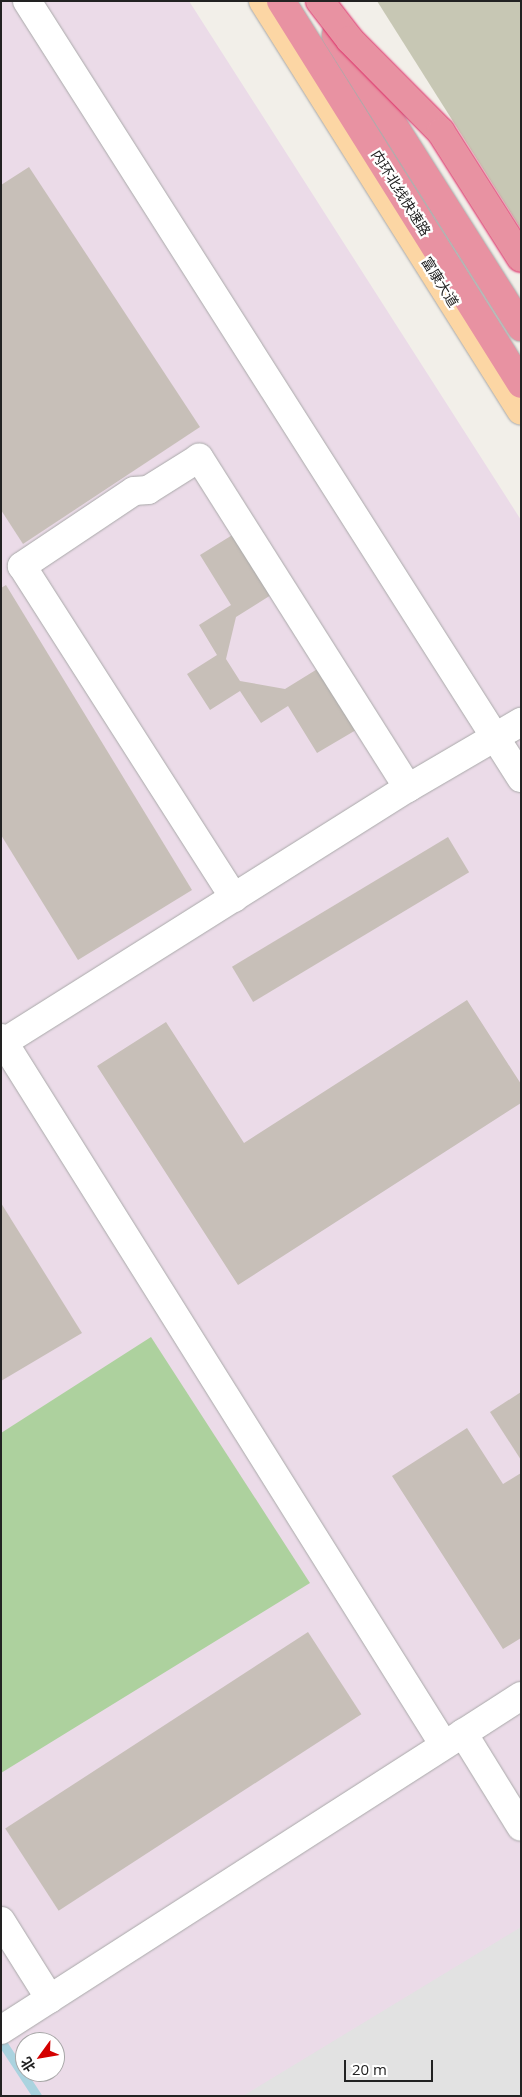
<!DOCTYPE html>
<meta charset="utf-8">
<style>
body{margin:0}
#map{position:relative;width:522px;height:2097px;overflow:hidden;background:#f2efe9;font-family:"Open Sans","Noto Sans SC",sans-serif}
div>[style]{position:absolute}
[style*='--x']{left:calc(var(--x)*1px);top:calc(var(--y)*1px);width:calc(var(--w)*1px);rotate:calc(var(--a)*1deg)}
.industrial>*{inset:0;background:#ebdbe8}
.construction>*{inset:0;background:#c7c7b4}
.forest>*{inset:0;background:#add19e}
.parking>*{inset:0;background:#e2e2e2}
.stream>*{height:9px;margin:-4.5px;padding:0 4.5px;transform-origin:4.5px;border-radius:4.5px;background:#aad3df}
.building>*{inset:0;background:#c7bfb8;transform-origin:0 0}
.roads{filter:drop-shadow(0 0 1px #a9a9a9) drop-shadow(0 0 1px #a9a9a9)}
.minor>*{height:28px;margin:-14px;padding:0 14px;transform-origin:14px;border-radius:14px;background:#fff}
.major>*{height:28px;margin:-14px;padding:0 14px;transform-origin:14px;border-radius:14px;background:#fcd6a4}
.highway>*{height:28px;margin:-14px;padding:0 14px;transform-origin:14px;border-radius:14px;background:#e892a2}
.bridges{filter:drop-shadow(0 0 1px #dc2a67) drop-shadow(0 0 1px #dc2a67)}
.highway-bridge>*{height:28px;margin:-14px;padding:0 14px;transform-origin:14px;border-radius:14px;background:#e892a2}
span{translate:-50% -50%;white-space:nowrap;text-align:center;line-height:1.15;-webkit-text-stroke:4.5px #fff;paint-order:stroke}
.street-label{font-size:14px;color:#222}
.frame{position:absolute;inset:0;border:2px solid #222;pointer-events:none}
.north{position:absolute;left:15px;top:2032px;width:50px;height:50px;box-sizing:border-box;background:#fff;border:1px solid #a7a7a7;border-radius:50%;rotate:238deg;font-size:14px;font-weight:700;line-height:20px;text-align:center;color:#222}
.north::after{content:'';display:block;margin:auto;width:18px;height:22px;background:#d40000;clip-path:polygon(50% 0,100% 100%,50% 72%,0 100%)}
.scale{position:absolute;left:344px;top:2060px;width:89px;height:22px;box-sizing:border-box;border:2px solid #222;border-top:0;padding-left:6px;font-size:15px;line-height:18px;white-space:nowrap;color:#222;-webkit-text-stroke:4px #fff;paint-order:stroke}
</style>
<div id="map">
<div class="industrial">
<div style="clip-path:polygon(evenodd,1px 1px,189px 1px,521px 520px,521px 2096px,1px 2096px,1px 1px,25px 2042px,55px 2042px,55px 2072px,25px 2072px,25px 2042px)"></div>
</div>
<div class="construction">
<div style="clip-path:polygon(377px 1px,521px 1px,521px 229px)"></div>
</div>
<div class="forest">
<div style="clip-path:polygon(151px 1337px,310px 1583px,1px 1773px,1px 1433px)"></div>
</div>
<div class="parking">
<div style="clip-path:polygon(521px 1927px,521px 2096px,243px 2096px)"></div>
</div>
<div class="stream">
<div style="--x:1;--y:2041;--w:66;--a:56.8"></div>
</div>
<div class="building">
<div style="clip-path:polygon(29px 167px,200px 427px,23px 544px,1px 510px,1px 185px)"></div>
<div style="clip-path:polygon(234px 534px,271px 595px,236px 617px,226px 659px,240px 681px,285px 689px,319px 668px,356px 730px,317px 753px,288px 706px,261px 723px,240px 691px,210px 710px,187px 674px,217px 655px,199px 625px,231px 605px,200px 555px)"></div>
<div style="clip-path:polygon(6px 585px,192px 890px,78px 960px,1px 835px,1px 588px)"></div>
<div style="left:448px;top:837px;width:41px;height:252px;rotate:59deg"></div>
<div style="clip-path:polygon(467px 1000px,521px 1084px,521px 1103px,238px 1285px,97px 1066px,166px 1022px,244px 1143px)"></div>
<div style="clip-path:polygon(1px 1203px,82px 1333px,1px 1381px)"></div>
<div style="clip-path:polygon(521px 1392px,521px 1460px,490px 1412px)"></div>
<div style="clip-path:polygon(467px 1428px,503px 1484px,521px 1473px,521px 1638px,503px 1649px,392px 1476px)"></div>
<div style="left:308px;top:1632px;width:98px;height:361px;rotate:57deg"></div>
</div>
<div class="roads">
<div class="minor">
<div style="--x:27;--y:1;--w:921;--a:57.55"></div>
<div style="--x:408;--y:788;--w:131;--a:-30.3"></div>
<div style="--x:1;--y:1038;--w:834;--a:57.93"></div>
<div style="--x:1;--y:1044;--w:481;--a:-32.2"></div>
<div style="--x:408;--y:788;--w:391;--a:-122.3"></div>
<div style="--x:199;--y:458;--w:60;--a:147.9"></div>
<div style="--x:148;--y:490;--w:14;--a:176"></div>
<div style="--x:134;--y:491;--w:135;--a:146.2"></div>
<div style="--x:22;--y:566;--w:394;--a:57.4"></div>
<div style="--x:463;--y:1733;--w:110;--a:58.3"></div>
<div style="--x:1;--y:1921;--w:92;--a:57.9"></div>
<div style="--x:1;--y:2030;--w:618;--a:-32.71"></div>
</div>
<div class="major">
<div style="--x:263;--y:1;--w:484;--a:57.8"></div>
</div>
<div class="highway">
<div style="--x:281;--y:1;--w:452;--a:57.9"></div>
<div style="--x:336;--y:35;--w:346;--a:57.6"></div>
</div>
</div>
<div class="bridges">
<div class="highway-bridge">
<div style="--x:320;--y:1;--w:49;--a:52.4"></div>
<div style="--x:350;--y:40;--w:129;--a:45.3"></div>
<div style="--x:441;--y:132;--w:149;--a:57.6"></div>
</div>
</div>
<div class="street-label">
<span style="left:401px;top:193px;rotate:58deg">内环北线快速路</span>
<span style="left:440px;top:282px;rotate:58deg">富康大道</span>
</div>
<div class="frame"></div>
<div class="north">北</div>
<div class="scale">20 m</div>
</div>
